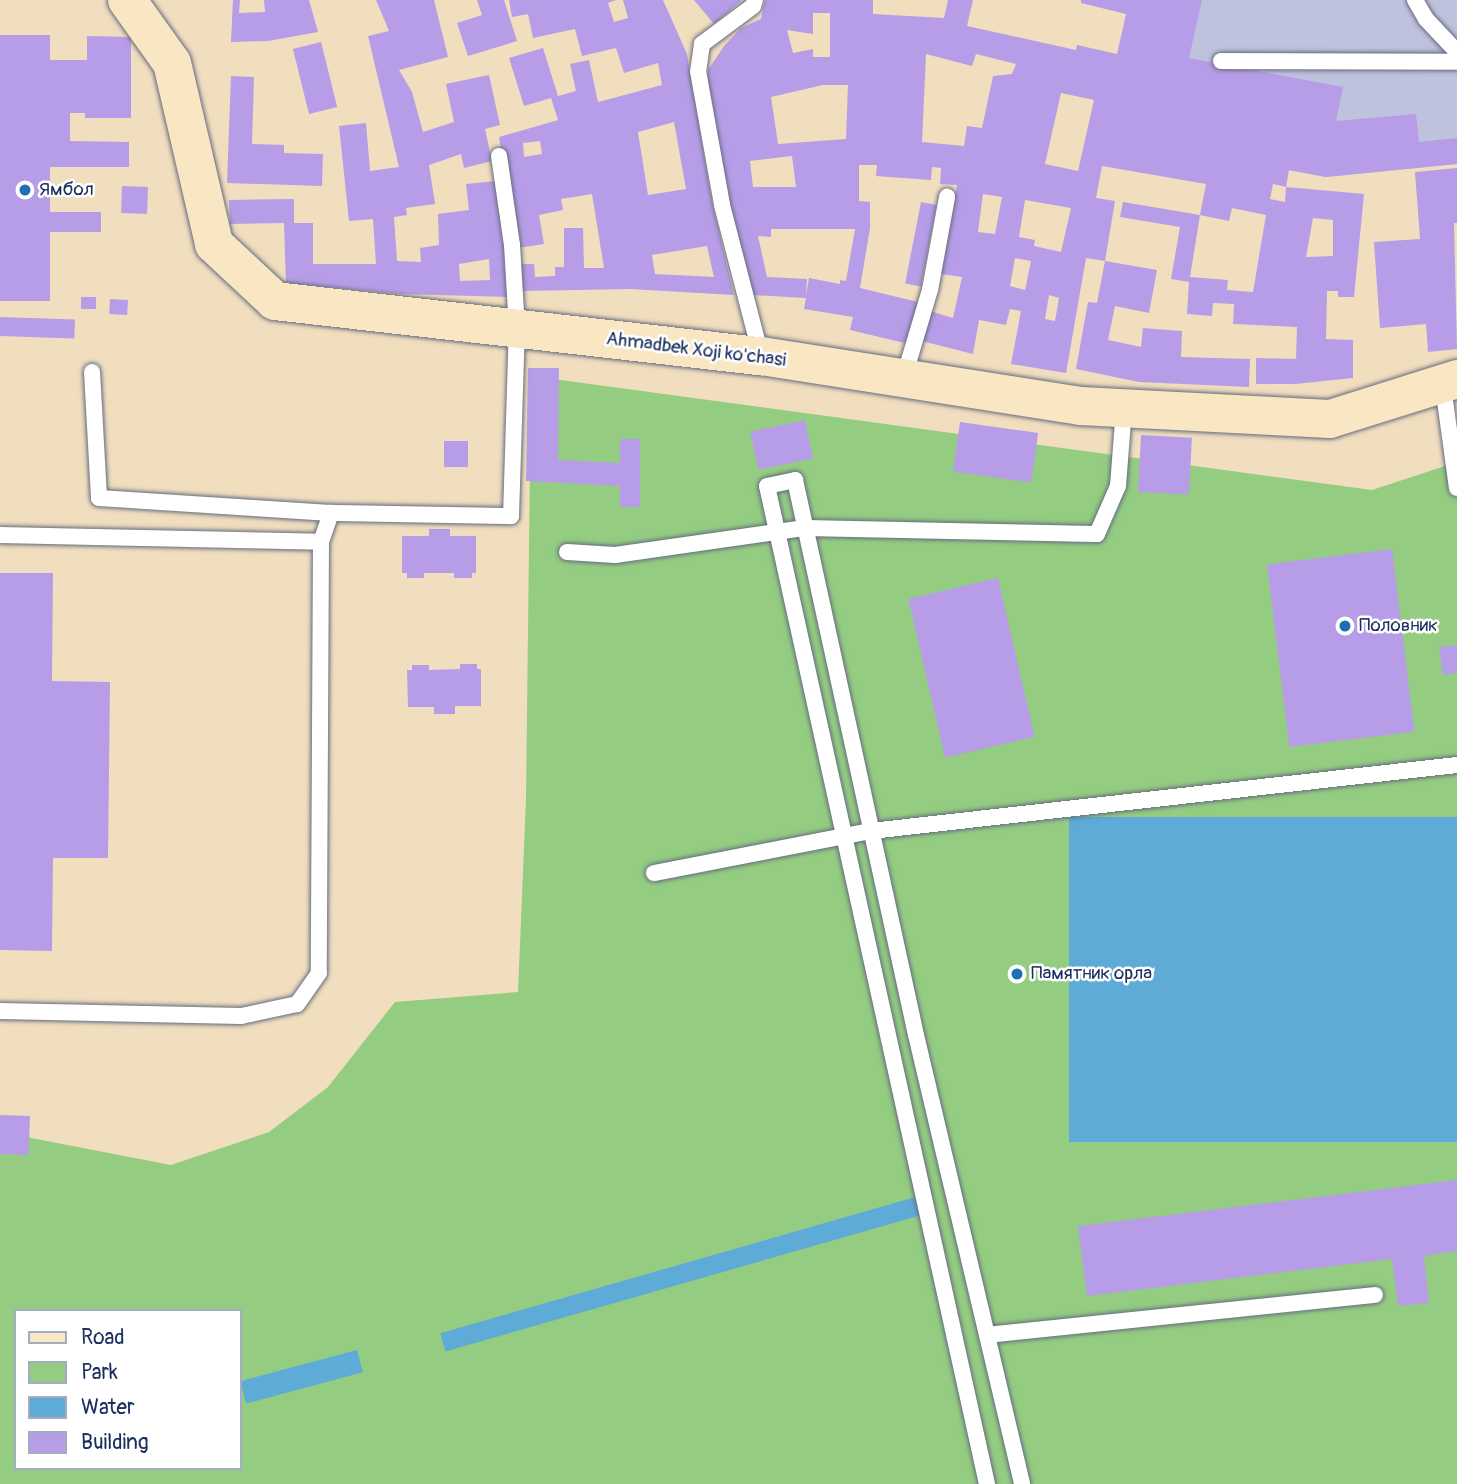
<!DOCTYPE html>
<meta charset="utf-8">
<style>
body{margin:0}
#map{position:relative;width:1457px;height:1484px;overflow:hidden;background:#f0debe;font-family:Pangolin,sans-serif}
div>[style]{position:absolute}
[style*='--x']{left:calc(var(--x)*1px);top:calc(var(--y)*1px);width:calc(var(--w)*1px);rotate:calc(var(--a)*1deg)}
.industrial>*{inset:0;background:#bfc2dd}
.green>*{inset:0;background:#94cd81}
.water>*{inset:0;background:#5dabd6;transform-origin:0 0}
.building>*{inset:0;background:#b79de7;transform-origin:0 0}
.roads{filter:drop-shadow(0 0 2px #666c80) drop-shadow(0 0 2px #666c80)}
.lane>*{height:16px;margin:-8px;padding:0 8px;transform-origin:8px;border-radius:8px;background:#fff}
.secondary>*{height:38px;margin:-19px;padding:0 19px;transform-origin:19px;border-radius:19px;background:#f9e7c3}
.dots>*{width:19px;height:19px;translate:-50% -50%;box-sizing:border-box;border:4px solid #fff;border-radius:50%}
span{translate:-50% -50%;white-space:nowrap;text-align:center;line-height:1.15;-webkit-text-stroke:5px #fff;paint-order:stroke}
.poi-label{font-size:19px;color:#1b2f5e}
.left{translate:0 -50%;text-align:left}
.street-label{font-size:19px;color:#1b2f5e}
.legend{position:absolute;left:14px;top:1309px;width:228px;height:161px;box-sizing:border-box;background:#fff;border:2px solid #a4acbf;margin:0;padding:9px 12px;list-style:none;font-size:21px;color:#1b2f5e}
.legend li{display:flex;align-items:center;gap:14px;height:35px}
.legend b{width:35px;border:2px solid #a4acbf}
</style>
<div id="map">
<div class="industrial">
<div style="clip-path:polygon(1138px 0,1457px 0,1457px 164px,1326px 177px,1212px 156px)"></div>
</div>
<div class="green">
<div style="clip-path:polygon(evenodd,531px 376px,1372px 490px,1457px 462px,1457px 1484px,0 1484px,0 1115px,31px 1138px,171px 1165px,269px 1132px,328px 1087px,395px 1002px,518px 992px,526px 799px,531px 376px,16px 1311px,240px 1311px,240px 1468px,16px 1468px,16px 1311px)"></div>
</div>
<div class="water">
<div style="left:1457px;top:817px;width:325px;height:388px;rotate:90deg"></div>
<div style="left:919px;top:1196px;width:19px;height:498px;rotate:74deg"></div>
<div style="left:357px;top:1350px;width:23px;height:121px;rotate:75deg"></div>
</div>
<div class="building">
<div style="clip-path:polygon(233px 0,240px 0,239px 13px,265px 12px,264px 0,309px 0,318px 32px,268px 41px,231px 42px)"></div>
<div style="clip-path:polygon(evenodd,376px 0,434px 0,448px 57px,399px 70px,412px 92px,423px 132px,454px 122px,446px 84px,489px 75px,500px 125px,485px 129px,492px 161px,464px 168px,461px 154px,429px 165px,435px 204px,406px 208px,407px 215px,394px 217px,397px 261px,421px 262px,420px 248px,439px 245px,438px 214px,469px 210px,466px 184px,496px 181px,512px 297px,400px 294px,286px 283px,284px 223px,230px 224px,229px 200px,294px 199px,294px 223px,313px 223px,313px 264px,376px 264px,373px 219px,349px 221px,339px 126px,366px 123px,370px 171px,399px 167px,368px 36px,389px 31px,376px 0,489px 259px,490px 280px,460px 281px,459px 264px,489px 259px)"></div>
<div style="clip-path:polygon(477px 0,504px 0,517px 41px,468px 56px,457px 23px,482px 15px)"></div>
<div style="clip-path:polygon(evenodd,509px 0,616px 0,608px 3px,614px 22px,628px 18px,623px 0,663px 0,687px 54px,713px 207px,734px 295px,630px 289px,521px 291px,521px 264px,534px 264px,535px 277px,555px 276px,555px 267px,564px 267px,564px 228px,583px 228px,584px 268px,604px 268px,592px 194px,561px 199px,563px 210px,539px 215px,544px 244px,518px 248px,499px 137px,558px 120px,551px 98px,524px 106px,509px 58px,543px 48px,558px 96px,576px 91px,570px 64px,589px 60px,598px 102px,662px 85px,658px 63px,624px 73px,616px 48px,582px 56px,575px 29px,533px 38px,528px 14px,512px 17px,509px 0,674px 122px,686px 189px,648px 195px,638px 132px,674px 122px,509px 0,540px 141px,542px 154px,524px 157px,523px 143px,540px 141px,509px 0,707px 246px,714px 277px,655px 274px,652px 255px,707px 246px)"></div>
<div style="clip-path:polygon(694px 0,742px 0,714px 24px)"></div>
<div style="clip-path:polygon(evenodd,765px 0,873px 0,873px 14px,944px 18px,948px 0,973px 0,967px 26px,1076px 50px,1077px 45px,1117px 54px,1126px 14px,1081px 3px,1081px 0,1202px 0,1189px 58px,1343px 87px,1336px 121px,1416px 114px,1419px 142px,1457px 138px,1457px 164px,1326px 177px,1289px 170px,1286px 187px,1273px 184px,1270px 199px,1285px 202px,1286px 187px,1364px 194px,1354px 297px,1338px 297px,1338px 291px,1327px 291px,1326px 339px,1353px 340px,1353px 378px,1295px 384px,1256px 384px,1256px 358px,1296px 359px,1297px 327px,1233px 324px,1234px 304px,1213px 303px,1212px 316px,1187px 314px,1189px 282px,1171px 279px,1180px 227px,1120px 217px,1123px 202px,1200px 215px,1206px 184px,1102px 166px,1096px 198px,1115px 201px,1105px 261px,1086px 258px,1066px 373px,1011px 364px,1021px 311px,1010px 309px,1006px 325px,979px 320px,973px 354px,922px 341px,930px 311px,953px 318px,962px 277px,941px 274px,957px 185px,940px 184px,941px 168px,932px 167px,931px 180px,876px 176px,877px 165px,859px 165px,859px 201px,870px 202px,870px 228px,860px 288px,918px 302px,909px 344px,850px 330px,853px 317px,804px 309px,806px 298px,752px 295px,717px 152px,707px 92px,708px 70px,724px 46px,741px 28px,761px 19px,765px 0,813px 13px,830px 13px,830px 57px,813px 57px,813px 49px,793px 53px,787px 30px,813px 34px,813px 13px,765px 0,926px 54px,972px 66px,976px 54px,1016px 64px,1012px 74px,993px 76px,982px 128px,967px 126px,964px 146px,922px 142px,926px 54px,765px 0,823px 85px,848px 85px,846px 139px,778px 144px,771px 97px,823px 85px,765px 0,1061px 93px,1094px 100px,1078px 171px,1045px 164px,1061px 93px,765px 0,792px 156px,796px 187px,753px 187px,750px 161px,792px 156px,765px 0,983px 194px,1002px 197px,995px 234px,978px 232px,983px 194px,765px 0,1025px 200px,1071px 208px,1061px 252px,1034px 246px,1035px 240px,1019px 237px,1025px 200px,765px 0,1232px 208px,1266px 215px,1253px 292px,1227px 290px,1228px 280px,1190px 277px,1200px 215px,1229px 221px,1232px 208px,765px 0,1313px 218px,1333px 220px,1333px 256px,1306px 257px,1313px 218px,765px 0,771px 229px,855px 229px,846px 281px,840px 280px,840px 284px,809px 278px,806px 296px,807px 279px,767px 277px,758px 236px,771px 237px,771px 229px,765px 0,1015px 258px,1031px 261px,1025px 290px,1010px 286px,1015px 258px,765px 0,1049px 295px,1059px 298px,1055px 321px,1045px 319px,1049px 295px)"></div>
<div style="clip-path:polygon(0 35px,50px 35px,50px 60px,87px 60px,87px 36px,131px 37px,131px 118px,85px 118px,85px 113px,70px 113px,70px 141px,129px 142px,129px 167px,50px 167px,50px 212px,101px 212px,101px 232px,50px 232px,50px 301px,0 301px)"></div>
<div style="left:321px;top:42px;width:67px;height:29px;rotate:76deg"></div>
<div style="clip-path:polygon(231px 76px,254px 77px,252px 144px,284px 145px,284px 153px,323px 154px,322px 186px,227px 183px)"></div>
<div style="clip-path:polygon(1457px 168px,1457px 223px,1454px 223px,1457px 349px,1428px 352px,1426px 324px,1380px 328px,1374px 242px,1420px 239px,1415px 172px)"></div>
<div style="left:122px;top:186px;width:26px;height:27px;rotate:2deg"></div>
<div style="left:921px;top:202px;width:16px;height:83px;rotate:11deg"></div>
<div style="clip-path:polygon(1105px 261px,1157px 270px,1149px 313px,1115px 306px,1108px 340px,1141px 347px,1143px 328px,1182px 331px,1181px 357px,1250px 359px,1249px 387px,1139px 382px,1076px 369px,1088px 302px,1097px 303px)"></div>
<div style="left:81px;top:297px;width:15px;height:12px"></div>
<div style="left:110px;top:299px;width:18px;height:15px;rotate:3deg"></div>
<div style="left:0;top:317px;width:75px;height:19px;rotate:2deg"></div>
<div style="clip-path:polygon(528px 368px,559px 368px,558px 460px,620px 463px,620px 439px,640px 439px,640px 507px,620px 507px,620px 486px,526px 481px)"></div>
<div style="left:805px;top:420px;width:39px;height:56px;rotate:78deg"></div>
<div style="left:960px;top:422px;width:79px;height:50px;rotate:8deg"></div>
<div style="left:1141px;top:435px;width:51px;height:57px;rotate:3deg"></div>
<div style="left:444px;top:441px;width:24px;height:26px"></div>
<div style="clip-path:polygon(429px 529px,450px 529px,450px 536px,476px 536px,476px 573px,472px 573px,472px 578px,454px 578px,454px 573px,424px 573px,424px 578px,407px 578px,407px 573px,402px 573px,402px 536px,429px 536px)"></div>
<div style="left:1392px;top:549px;width:184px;height:126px;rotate:83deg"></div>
<div style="clip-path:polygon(0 573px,53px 573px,52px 681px,110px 682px,108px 858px,53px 858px,52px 951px,0 950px)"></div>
<div style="left:998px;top:578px;width:163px;height:92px;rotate:77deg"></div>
<div style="clip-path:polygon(1457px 645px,1457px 673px,1443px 675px,1439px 647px)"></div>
<div style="clip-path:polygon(460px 664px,477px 664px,477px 669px,481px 669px,481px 706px,455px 706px,455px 714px,434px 714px,434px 707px,408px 707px,407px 670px,412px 670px,412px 665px,429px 665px,429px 670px,460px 669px)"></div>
<div style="left:0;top:1115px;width:30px;height:39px;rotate:2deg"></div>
<div style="clip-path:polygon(1457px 1180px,1457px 1251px,1424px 1256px,1429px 1303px,1398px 1306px,1392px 1259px,1087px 1296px,1078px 1226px)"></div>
</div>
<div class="roads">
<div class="lane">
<div style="--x:755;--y:0;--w:6;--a:108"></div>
<div style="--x:753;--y:6;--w:64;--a:143.3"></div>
<div style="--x:702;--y:44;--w:27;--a:98"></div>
<div style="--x:698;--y:71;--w:136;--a:79.8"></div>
<div style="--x:722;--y:205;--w:156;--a:75.5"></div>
<div style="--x:1415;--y:0;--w:22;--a:60"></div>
<div style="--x:1426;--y:19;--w:45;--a:46.8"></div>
<div style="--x:1221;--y:61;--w:236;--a:0.2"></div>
<div style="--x:92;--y:372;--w:126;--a:86.8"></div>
<div style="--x:99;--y:498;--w:232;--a:3.7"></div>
<div style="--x:904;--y:377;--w:91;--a:-73.4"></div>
<div style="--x:930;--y:290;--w:95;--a:-79.6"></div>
<div style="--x:1443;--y:386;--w:103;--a:82.2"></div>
<div style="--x:0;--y:535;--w:321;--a:1.2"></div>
<div style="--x:321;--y:542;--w:431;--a:90.3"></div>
<div style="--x:319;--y:973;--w:38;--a:125"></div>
<div style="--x:297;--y:1004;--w:57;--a:167.9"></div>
<div style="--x:241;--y:1016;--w:241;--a:-178.8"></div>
<div style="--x:321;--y:542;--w:31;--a:-71"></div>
<div style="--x:331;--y:513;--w:180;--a:1"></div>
<div style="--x:511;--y:516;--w:187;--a:-88.2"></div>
<div style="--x:517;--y:329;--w:84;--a:-93.4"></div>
<div style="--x:512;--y:245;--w:90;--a:-98.3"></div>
<div style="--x:567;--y:552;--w:48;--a:3.6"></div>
<div style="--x:615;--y:555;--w:192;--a:-8.1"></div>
<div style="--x:805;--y:528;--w:292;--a:1.2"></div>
<div style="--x:1097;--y:534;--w:52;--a:-66.4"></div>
<div style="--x:1118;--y:486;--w:78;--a:-85.6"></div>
<div style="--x:654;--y:873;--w:221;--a:-11"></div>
<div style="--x:871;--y:831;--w:590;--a:-6.43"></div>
<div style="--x:987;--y:1335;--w:390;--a:-5.9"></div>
<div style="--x:987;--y:1484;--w:1022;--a:-102.43"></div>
<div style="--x:767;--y:486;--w:29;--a:-12"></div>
<div style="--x:795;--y:480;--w:568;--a:77.7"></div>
<div style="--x:916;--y:1035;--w:461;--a:76.7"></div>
</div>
<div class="secondary">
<div style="--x:127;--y:0;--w:77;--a:54.5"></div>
<div style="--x:172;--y:63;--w:186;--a:76.9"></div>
<div style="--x:214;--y:244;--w:83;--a:43.1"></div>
<div style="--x:275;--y:301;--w:489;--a:6.5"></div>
<div style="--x:761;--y:356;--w:324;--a:8.9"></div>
<div style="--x:1081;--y:406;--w:249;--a:3"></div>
<div style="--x:1330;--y:419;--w:133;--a:-17.5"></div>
</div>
</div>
<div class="dots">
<div style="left:25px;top:190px;background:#1f6fb2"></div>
<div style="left:1345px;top:626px;background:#1f6fb2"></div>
<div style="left:1017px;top:974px;background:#1f6fb2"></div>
</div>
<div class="poi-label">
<span class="left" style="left:39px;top:190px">Ямбол</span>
<span class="left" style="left:1359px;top:626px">Половник</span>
<span class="left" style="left:1031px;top:974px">Памятник орла</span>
</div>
<div class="street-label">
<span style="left:696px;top:350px;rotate:7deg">Ahmadbek Xoji ko'chasi</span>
</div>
<ul class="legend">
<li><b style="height:9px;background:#f9e7c3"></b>Road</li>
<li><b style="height:19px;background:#94cd81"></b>Park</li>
<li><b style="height:19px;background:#5dabd6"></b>Water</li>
<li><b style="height:19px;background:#b79de7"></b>Building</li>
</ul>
</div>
